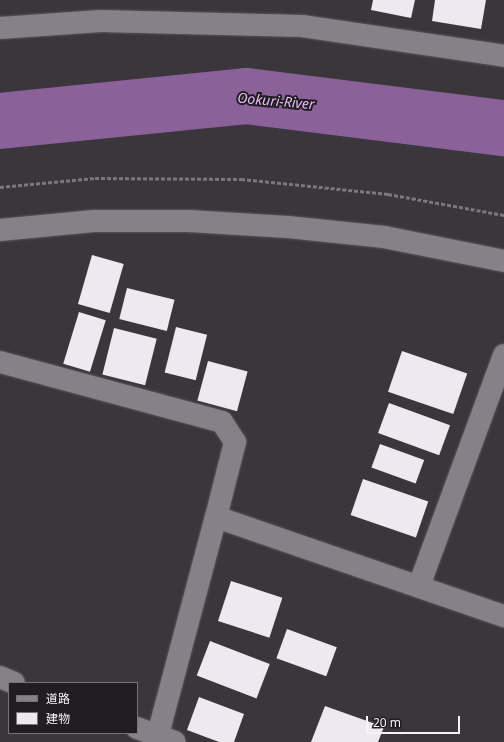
<!DOCTYPE html>
<meta charset="utf-8">
<style>
body{margin:0}
#map{position:relative;width:504px;height:742px;overflow:hidden;background:#3b363c;font-family:"Noto Sans","Noto Sans JP",sans-serif}
div>[style]{position:absolute}
[style*='--x']{left:calc(var(--x)*1px);top:calc(var(--y)*1px);width:calc(var(--w)*1px);rotate:calc(var(--a)*1deg)}
.river>*{height:56px;margin:-28px;padding:0 28px;transform-origin:28px;border-radius:28px;background:#8b6199}
.building>*{inset:0;background:#eee8f0;transform-origin:0 0}
.path>*{height:2.5px;margin-top:-1.25px;transform-origin:0;background:repeating-linear-gradient(90deg,#7c777d 0 4px,transparent 0 6px)}
.roads{filter:drop-shadow(0 0 1px #59555a) drop-shadow(0 0 1px #59555a)}
.minor>*{height:22px;margin:-11px;padding:0 11px;transform-origin:11px;border-radius:11px;background:#868088}
.tertiary>*{height:22px;margin:-11px;padding:0 11px;transform-origin:11px;border-radius:11px;background:#868088}
span{translate:-50% -50%;white-space:nowrap;text-align:center;line-height:1.15;-webkit-text-stroke:4px #201e21;paint-order:stroke}
.water-label{font-size:14px;color:#eab9f9;font-style:italic}
.legend{position:absolute;left:8px;top:682px;width:130px;height:52px;box-sizing:border-box;background:#201e21;border:1px solid #767377;margin:0;padding:5px 7px;list-style:none;font-size:12px;color:#f6f3f7}
.legend li{display:flex;align-items:center;gap:8px;height:20px}
.legend b{width:20px;border:1px solid #767377}
.scale{position:absolute;left:366px;top:716px;width:94px;height:18px;box-sizing:border-box;border:2px solid #f6f3f7;border-top:0;padding-left:5px;font-size:12px;line-height:14px;white-space:nowrap;color:#f6f3f7;-webkit-text-stroke:3px #201e21;paint-order:stroke}
</style>
<div id="map">
<div class="river">
<div style="--x:0;--y:121;--w:247;--a:-5.8"></div>
<div style="--x:246;--y:96;--w:260;--a:7.1"></div>
</div>
<div class="building">
<div style="clip-path:polygon(373px 0,415px 0,411px 18px,371px 10px)"></div>
<div style="clip-path:polygon(435px 0,486px 0,481px 29px,432px 21px)"></div>
<div style="left:92px;top:255px;width:33px;height:51px;rotate:16deg"></div>
<div style="left:127px;top:288px;width:49px;height:32px;rotate:14deg"></div>
<div style="left:79px;top:312px;width:28px;height:54px;rotate:17deg"></div>
<div style="left:176px;top:327px;width:32px;height:47px;rotate:14deg"></div>
<div style="left:114px;top:328px;width:44px;height:48px;rotate:14deg"></div>
<div style="left:402px;top:351px;width:69px;height:43px;rotate:19deg"></div>
<div style="left:208px;top:361px;width:41px;height:41px;rotate:15deg"></div>
<div style="left:389px;top:403px;width:65px;height:32px;rotate:20deg"></div>
<div style="left:380px;top:444px;width:47px;height:25px;rotate:20deg"></div>
<div style="left:363px;top:479px;width:69px;height:38px;rotate:19deg"></div>
<div style="left:231px;top:581px;width:54px;height:42px;rotate:18deg"></div>
<div style="left:287px;top:629px;width:53px;height:31px;rotate:20deg"></div>
<div style="left:210px;top:641px;width:64px;height:37px;rotate:21deg"></div>
<div style="clip-path:polygon(199px 697px,244px 714px,234px 742px,219px 742px,187px 730px)"></div>
<div style="clip-path:polygon(325px 706px,384px 727px,378px 742px,311px 742px)"></div>
</div>
<div class="path">
<div style="--x:0;--y:187;--w:95;--a:-5.4"></div>
<div style="--x:95;--y:178;--w:146;--a:0.4"></div>
<div style="--x:241;--y:179;--w:148;--a:5.8"></div>
<div style="--x:388;--y:194;--w:118;--a:10.3"></div>
</div>
<div class="roads">
<div class="minor">
<div style="--x:0;--y:28;--w:101;--a:-4"></div>
<div style="--x:101;--y:21;--w:201;--a:1.4"></div>
<div style="--x:302;--y:26;--w:204;--a:8.4"></div>
<div style="--x:0;--y:230;--w:94;--a:-5.5"></div>
<div style="--x:94;--y:221;--w:95;--a:0"></div>
<div style="--x:189;--y:221;--w:99;--a:3.5"></div>
<div style="--x:288;--y:227;--w:97;--a:5.9"></div>
<div style="--x:384;--y:237;--w:122;--a:11.3"></div>
<div style="--x:0;--y:362;--w:230;--a:15.1"></div>
<div style="--x:222;--y:422;--w:24;--a:57"></div>
<div style="--x:235;--y:442;--w:77;--a:104.2"></div>
<div style="--x:419;--y:586;--w:246;--a:-69.8"></div>
<div style="--x:0;--y:677;--w:15;--a:23"></div>
<div style="--x:137;--y:728;--w:40;--a:20.2"></div>
</div>
<div class="tertiary">
<div style="--x:156;--y:742;--w:233;--a:-75.1"></div>
<div style="--x:216;--y:517;--w:305;--a:19"></div>
</div>
</div>
<div class="water-label">
<span style="left:276px;top:101px;rotate:5deg">Ookuri-River</span>
</div>
<ul class="legend">
<li><b style="height:5px;background:#868088"></b>道路</li>
<li><b style="height:11px;background:#eee8f0"></b>建物</li>
</ul>
<div class="scale">20 m</div>
</div>
